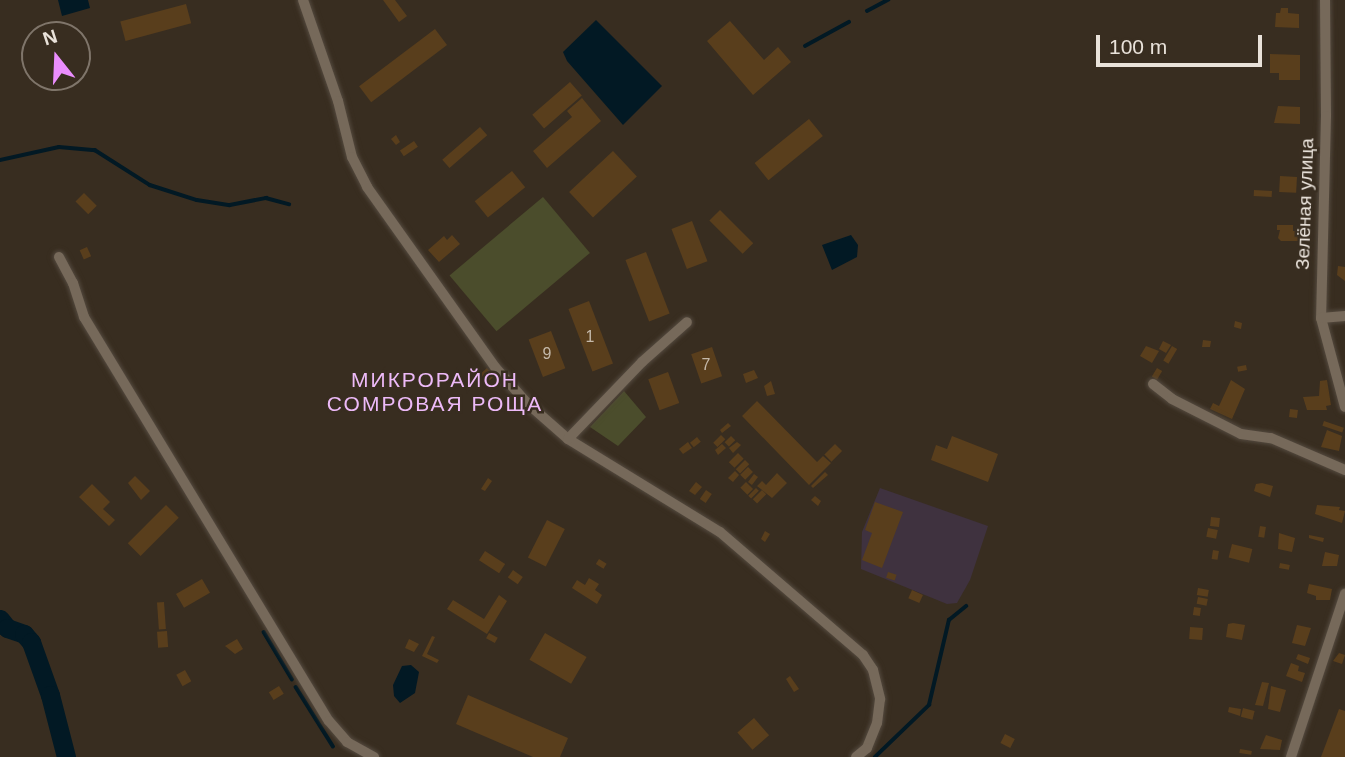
<!DOCTYPE html>
<meta charset="utf-8">
<style>
body{margin:0}
#map{position:relative;width:1345px;height:757px;overflow:hidden;background:#382d20;font-family:Arial,sans-serif}
div>[style]{position:absolute}
[style*='--x']{left:calc(var(--x)*1px);top:calc(var(--y)*1px);width:calc(var(--w)*1px);rotate:calc(var(--a)*1deg)}
.commercial>*{inset:0;background:#3f323f}
.green>*{inset:0;background:#4b4d2c;transform-origin:0 0}
.water>*{inset:0;background:#021924}
.stream>*{height:3.5px;margin:-1.75px;padding:0 1.75px;transform-origin:1.75px;border-radius:1.75px;background:#021924}
.river>*{height:19px;margin:-9.5px;padding:0 9.5px;transform-origin:9.5px;border-radius:9.5px;background:#021924}
.building>*{inset:0;background:#593e1c;transform-origin:0 0}
.roads{filter:drop-shadow(0 0 2px #544a3f) drop-shadow(0 0 2px #544a3f)}
.minor>*{height:10px;margin:-5px;padding:0 5px;transform-origin:5px;border-radius:5px;background:#76695a}
span{translate:-50% -50%;white-space:nowrap;text-align:center;line-height:1.15;-webkit-text-stroke:5px #382d20;paint-order:stroke}
.number-label{font-size:16px;color:#c5b9aa}
.number-label span{-webkit-text-stroke-width:0}
.street-label{font-size:19px;color:#e9e2da}
.neighbourhood-label{font-size:21px;color:#edbaf8;letter-spacing:2px}
.north{position:absolute;left:21px;top:21px;width:70px;height:70px;box-sizing:border-box;background:#382d20;border:2px solid #7f756a;border-radius:50%;rotate:342deg;font-size:19px;font-weight:700;line-height:28px;text-align:center;color:#e9e2da}
.north::after{content:'';display:block;margin:auto;width:24px;height:32px;background:#ea8dfd;clip-path:polygon(50% 0,100% 100%,50% 72%,0 100%)}
.scale{position:absolute;left:1096px;top:35px;width:166px;height:32px;box-sizing:border-box;border:4px solid #e9e2da;border-top:0;padding-left:9px;font-size:21px;line-height:24px;white-space:nowrap;color:#e9e2da;-webkit-text-stroke:5px #382d20;paint-order:stroke}
</style>
<div id="map">
<div class="commercial">
<div style="clip-path:polygon(880px 488px,988px 526px,970px 580px,957px 603px,947px 604px,861px 569px,862px 532px)"></div>
</div>
<div class="green">
<div style="left:543px;top:197px;width:73px;height:122px;rotate:50deg"></div>
<div style="clip-path:polygon(624px 391px,646px 417px,618px 446px,590px 427px)"></div>
</div>
<div class="water">
<div style="clip-path:polygon(58px 0,88px 0,90px 8px,62px 16px)"></div>
<div style="clip-path:polygon(596px 20px,662px 86px,623px 125px,567px 61px,563px 52px)"></div>
<div style="clip-path:polygon(851px 235px,858px 245px,857px 257px,832px 270px,822px 245px)"></div>
<div style="clip-path:polygon(411px 665px,419px 672px,415px 693px,400px 703px,394px 696px,393px 685px,402px 666px)"></div>
</div>
<div class="stream">
<div style="--x:867;--y:11;--w:24;--a:-28"></div>
<div style="--x:805;--y:46;--w:50;--a:-28.6"></div>
<div style="--x:0;--y:160;--w:60;--a:-12.4"></div>
<div style="--x:59;--y:147;--w:36;--a:5"></div>
<div style="--x:95;--y:150;--w:65;--a:32.5"></div>
<div style="--x:150;--y:185;--w:49;--a:17.7"></div>
<div style="--x:197;--y:200;--w:33;--a:9"></div>
<div style="--x:230;--y:205;--w:37;--a:-11"></div>
<div style="--x:266;--y:198;--w:24;--a:15"></div>
<div style="--x:264;--y:632;--w:55;--a:59.2"></div>
<div style="--x:296;--y:687;--w:70;--a:57.9"></div>
<div style="--x:875;--y:757;--w:75;--a:-43.9"></div>
<div style="--x:929;--y:705;--w:87;--a:-76.8"></div>
<div style="--x:949;--y:620;--w:22;--a:-39"></div>
</div>
<div class="river">
<div style="--x:0;--y:619;--w:11;--a:52"></div>
<div style="--x:7;--y:628;--w:18;--a:19"></div>
<div style="--x:24;--y:634;--w:11;--a:49"></div>
<div style="--x:31;--y:642;--w:56;--a:70.3"></div>
<div style="--x:50;--y:695;--w:64;--a:75.5"></div>
</div>
<div class="building">
<div style="clip-path:polygon(383px 0,395px 0,407px 16px,399px 22px)"></div>
<div style="left:186px;top:4px;width:20px;height:68px;rotate:75deg"></div>
<div style="clip-path:polygon(1281px 8px,1288px 8px,1288px 13px,1299px 14px,1299px 28px,1275px 27px,1276px 13px,1280px 13px)"></div>
<div style="clip-path:polygon(730px 21px,764px 60px,778px 47px,791px 62px,753px 95px,707px 41px)"></div>
<div style="left:435px;top:29px;width:20px;height:95px;rotate:53deg"></div>
<div style="clip-path:polygon(1270px 54px,1300px 55px,1300px 80px,1279px 80px,1279px 73px,1270px 73px)"></div>
<div style="left:570px;top:82px;width:18px;height:50px;rotate:49deg"></div>
<div style="clip-path:polygon(582px 98px,601px 121px,547px 168px,533px 151px,572px 117px,567px 111px)"></div>
<div style="clip-path:polygon(1278px 106px,1300px 107px,1300px 124px,1274px 123px)"></div>
<div style="left:809px;top:119px;width:22px;height:70px;rotate:51deg"></div>
<div style="left:480px;top:127px;width:11px;height:50px;rotate:49deg"></div>
<div style="clip-path:polygon(396px 135px,400px 142px,396px 145px,391px 139px)"></div>
<div style="left:414px;top:141px;width:7px;height:17px;rotate:56deg"></div>
<div style="left:613px;top:151px;width:35px;height:60px;rotate:47deg"></div>
<div style="left:512px;top:171px;width:21px;height:48px;rotate:51deg"></div>
<div style="left:1280px;top:176px;width:17px;height:16px;rotate:3deg"></div>
<div style="left:1254px;top:190px;width:18px;height:6px;rotate:3deg"></div>
<div style="left:84px;top:193px;width:18px;height:12px;rotate:45deg"></div>
<div style="left:720px;top:210px;width:47px;height:15px;rotate:45deg"></div>
<div style="left:692px;top:221px;width:43px;height:22px;rotate:69deg"></div>
<div style="clip-path:polygon(1277px 225px,1293px 225px,1293px 231px,1304px 231px,1304px 241px,1281px 241px,1278px 238px,1280px 230px,1277px 230px)"></div>
<div style="clip-path:polygon(452px 235px,460px 244px,439px 262px,428px 250px,444px 236px,447px 240px)"></div>
<div style="left:87px;top:247px;width:10px;height:8px;rotate:66deg"></div>
<div style="left:646px;top:252px;width:66px;height:22px;rotate:69deg"></div>
<div style="clip-path:polygon(1338px 266px,1345px 267px,1345px 281px,1337px 275px)"></div>
<div style="left:589px;top:301px;width:67px;height:22px;rotate:69deg"></div>
<div style="clip-path:polygon(1235px 321px,1242px 323px,1241px 329px,1234px 327px)"></div>
<div style="left:551px;top:331px;width:40px;height:24px;rotate:69deg"></div>
<div style="clip-path:polygon(1203px 340px,1211px 341px,1210px 347px,1202px 347px)"></div>
<div style="clip-path:polygon(1163px 341px,1171px 345px,1166px 353px,1159px 349px)"></div>
<div style="clip-path:polygon(1146px 346px,1159px 351px,1152px 363px,1140px 356px)"></div>
<div style="left:1172px;top:346px;width:6px;height:17px;rotate:31deg"></div>
<div style="left:712px;top:347px;width:31px;height:22px;rotate:71deg"></div>
<div style="left:1246px;top:365px;width:5px;height:9px;rotate:79deg"></div>
<div style="left:487px;top:368px;width:11px;height:9px;rotate:49deg"></div>
<div style="left:1157px;top:368px;width:6px;height:10px;rotate:31deg"></div>
<div style="clip-path:polygon(754px 370px,758px 378px,746px 383px,743px 374px)"></div>
<div style="left:668px;top:372px;width:33px;height:21px;rotate:70deg"></div>
<div style="clip-path:polygon(1231px 380px,1245px 389px,1232px 419px,1210px 409px,1213px 403px,1219px 406px)"></div>
<div style="clip-path:polygon(1327px 380px,1331px 405px,1326px 406px,1327px 410px,1307px 410px,1303px 397px,1319px 396px,1320px 381px)"></div>
<div style="clip-path:polygon(771px 381px,775px 394px,767px 396px,764px 386px)"></div>
<div style="clip-path:polygon(757px 401px,817px 462px,823px 456px,831px 463px,809px 485px,742px 416px)"></div>
<div style="left:1290px;top:409px;width:8px;height:8px;rotate:7deg"></div>
<div style="left:1324px;top:421px;width:21px;height:5px;rotate:19deg"></div>
<div style="clip-path:polygon(728px 423px,731px 426px,722px 433px,720px 430px)"></div>
<div style="clip-path:polygon(1327px 430px,1342px 436px,1339px 451px,1321px 447px)"></div>
<div style="left:721px;top:435px;width:6px;height:11px;rotate:45deg"></div>
<div style="left:731px;top:436px;width:6px;height:9px;rotate:45deg"></div>
<div style="clip-path:polygon(952px 436px,998px 454px,988px 482px,931px 460px,936px 445px,947px 449px)"></div>
<div style="left:697px;top:437px;width:6px;height:9px;rotate:51deg"></div>
<div style="clip-path:polygon(688px 442px,692px 448px,683px 454px,679px 449px)"></div>
<div style="clip-path:polygon(737px 442px,741px 445px,733px 453px,729px 448px)"></div>
<div style="clip-path:polygon(722px 444px,726px 448px,718px 455px,715px 450px)"></div>
<div style="left:835px;top:444px;width:10px;height:15px;rotate:45deg"></div>
<div style="left:738px;top:453px;width:8px;height:13px;rotate:45deg"></div>
<div style="left:745px;top:460px;width:6px;height:13px;rotate:45deg"></div>
<div style="left:748px;top:467px;width:7px;height:11px;rotate:45deg"></div>
<div style="clip-path:polygon(735px 471px,739px 475px,733px 482px,728px 478px)"></div>
<div style="clip-path:polygon(825px 472px,828px 475px,813px 488px,811px 486px)"></div>
<div style="clip-path:polygon(777px 473px,787px 483px,772px 498px,757px 486px,762px 481px,766px 485px)"></div>
<div style="left:754px;top:474px;width:5px;height:10px;rotate:37deg"></div>
<div style="clip-path:polygon(135px 476px,150px 491px,141px 500px,128px 483px)"></div>
<div style="clip-path:polygon(488px 478px,492px 481px,485px 491px,481px 489px)"></div>
<div style="clip-path:polygon(696px 482px,702px 487px,695px 495px,689px 491px)"></div>
<div style="left:746px;top:482px;width:10px;height:8px;rotate:45deg"></div>
<div style="clip-path:polygon(1262px 483px,1273px 486px,1270px 497px,1254px 491px,1256px 484px)"></div>
<div style="clip-path:polygon(92px 484px,110px 502px,103px 509px,115px 520px,109px 526px,79px 497px)"></div>
<div style="left:756px;top:488px;width:4px;height:11px;rotate:45deg"></div>
<div style="left:706px;top:490px;width:7px;height:11px;rotate:34deg"></div>
<div style="left:762px;top:490px;width:6px;height:13px;rotate:45deg"></div>
<div style="clip-path:polygon(815px 496px,821px 501px,818px 506px,811px 500px)"></div>
<div style="clip-path:polygon(875px 502px,903px 512px,882px 568px,862px 560px,872px 533px,865px 530px)"></div>
<div style="left:166px;top:505px;width:18px;height:54px;rotate:45deg"></div>
<div style="clip-path:polygon(1317px 505px,1340px 507px,1339px 510px,1345px 511px,1342px 523px,1315px 514px)"></div>
<div style="left:1211px;top:517px;width:9px;height:9px;rotate:6deg"></div>
<div style="left:547px;top:520px;width:20px;height:42px;rotate:27deg"></div>
<div style="left:1260px;top:526px;width:6px;height:11px;rotate:9deg"></div>
<div style="left:1208px;top:528px;width:10px;height:9px;rotate:11deg"></div>
<div style="clip-path:polygon(765px 531px,770px 534px,765px 542px,761px 539px)"></div>
<div style="clip-path:polygon(1279px 533px,1295px 538px,1292px 552px,1278px 549px)"></div>
<div style="clip-path:polygon(1309px 535px,1324px 538px,1323px 542px,1309px 538px)"></div>
<div style="left:1232px;top:544px;width:21px;height:14px;rotate:14deg"></div>
<div style="left:1213px;top:550px;width:6px;height:9px;rotate:9deg"></div>
<div style="left:485px;top:551px;width:24px;height:11px;rotate:33deg"></div>
<div style="clip-path:polygon(1325px 552px,1339px 555px,1337px 566px,1322px 566px)"></div>
<div style="left:599px;top:559px;width:9px;height:6px;rotate:32deg"></div>
<div style="left:1280px;top:563px;width:10px;height:5px;rotate:11deg"></div>
<div style="left:513px;top:570px;width:12px;height:9px;rotate:35deg"></div>
<div style="left:888px;top:572px;width:9px;height:6px;rotate:18deg"></div>
<div style="clip-path:polygon(589px 578px,599px 584px,595px 590px,602px 595px,597px 604px,572px 588px,577px 580px,585px 585px)"></div>
<div style="left:202px;top:579px;width:16px;height:30px;rotate:60deg"></div>
<div style="clip-path:polygon(1309px 584px,1332px 589px,1330px 600px,1316px 600px,1316px 596px,1307px 593px)"></div>
<div style="left:1198px;top:588px;width:11px;height:7px;rotate:10deg"></div>
<div style="left:912px;top:590px;width:12px;height:9px;rotate:24deg"></div>
<div style="clip-path:polygon(499px 595px,507px 601px,487px 634px,447px 609px,453px 600px,484px 619px)"></div>
<div style="left:1198px;top:597px;width:10px;height:7px;rotate:11deg"></div>
<div style="left:164px;top:602px;width:27px;height:7px;rotate:86deg"></div>
<div style="left:1194px;top:607px;width:7px;height:8px;rotate:8deg"></div>
<div style="clip-path:polygon(1233px 623px,1245px 625px,1242px 640px,1226px 637px,1228px 624px)"></div>
<div style="clip-path:polygon(1297px 625px,1311px 628px,1305px 646px,1292px 643px)"></div>
<div style="left:1190px;top:627px;width:13px;height:12px;rotate:4deg"></div>
<div style="left:167px;top:631px;width:16px;height:10px;rotate:86deg"></div>
<div style="left:489px;top:633px;width:10px;height:6px;rotate:29deg"></div>
<div style="left:545px;top:633px;width:48px;height:31px;rotate:30deg"></div>
<div style="clip-path:polygon(432px 636px,435px 637px,427px 654px,439px 660px,437px 663px,422px 656px)"></div>
<div style="clip-path:polygon(237px 639px,243px 649px,235px 654px,225px 646px)"></div>
<div style="clip-path:polygon(409px 639px,419px 644px,414px 652px,405px 648px)"></div>
<div style="clip-path:polygon(1339px 653px,1345px 655px,1342px 664px,1333px 661px)"></div>
<div style="clip-path:polygon(1298px 654px,1310px 658px,1308px 664px,1296px 659px)"></div>
<div style="clip-path:polygon(1291px 663px,1299px 666px,1298px 671px,1305px 673px,1302px 682px,1286px 676px)"></div>
<div style="left:185px;top:670px;width:13px;height:10px;rotate:61deg"></div>
<div style="clip-path:polygon(790px 676px,799px 689px,794px 692px,786px 679px)"></div>
<div style="clip-path:polygon(1262px 682px,1269px 683px,1263px 706px,1255px 705px)"></div>
<div style="left:279px;top:686px;width:9px;height:12px;rotate:58deg"></div>
<div style="clip-path:polygon(1271px 686px,1286px 690px,1280px 712px,1268px 709px)"></div>
<div style="clip-path:polygon(468px 695px,568px 738px,560px 757px,533px 757px,456px 724px)"></div>
<div style="clip-path:polygon(1229px 707px,1241px 709px,1240px 716px,1228px 712px)"></div>
<div style="left:1243px;top:708px;width:12px;height:9px;rotate:14deg"></div>
<div style="clip-path:polygon(1339px 709px,1345px 711px,1345px 757px,1321px 757px)"></div>
<div style="left:754px;top:718px;width:23px;height:22px;rotate:49deg"></div>
<div style="left:1005px;top:734px;width:11px;height:10px;rotate:27deg"></div>
<div style="clip-path:polygon(1266px 735px,1282px 740px,1280px 750px,1260px 749px)"></div>
<div style="left:1240px;top:749px;width:12px;height:4px;rotate:9deg"></div>
</div>
<div class="roads">
<div class="minor">
<div style="--x:303;--y:0;--w:107;--a:70.9"></div>
<div style="--x:338;--y:101;--w:58;--a:76"></div>
<div style="--x:352;--y:157;--w:34;--a:63"></div>
<div style="--x:367;--y:187;--w:221;--a:54.6"></div>
<div style="--x:495;--y:367;--w:48;--a:48.4"></div>
<div style="--x:527;--y:403;--w:55;--a:41.3"></div>
<div style="--x:568;--y:439;--w:178;--a:31.5"></div>
<div style="--x:720;--y:532;--w:189;--a:40.7"></div>
<div style="--x:863;--y:655;--w:18;--a:56"></div>
<div style="--x:873;--y:670;--w:30;--a:76"></div>
<div style="--x:880;--y:699;--w:24;--a:97"></div>
<div style="--x:877;--y:723;--w:27;--a:112"></div>
<div style="--x:867;--y:748;--w:14;--a:141"></div>
<div style="--x:1325;--y:0;--w:116;--a:89.5"></div>
<div style="--x:1326;--y:116;--w:202;--a:91.4"></div>
<div style="--x:1321;--y:318;--w:92;--a:74.9"></div>
<div style="--x:59;--y:257;--w:30;--a:62"></div>
<div style="--x:73;--y:283;--w:36;--a:72"></div>
<div style="--x:84;--y:317;--w:472;--a:58.8"></div>
<div style="--x:329;--y:721;--w:28;--a:49"></div>
<div style="--x:347;--y:742;--w:31;--a:29"></div>
<div style="--x:1321;--y:318;--w:24;--a:-5"></div>
<div style="--x:1153;--y:384;--w:24;--a:38"></div>
<div style="--x:1172;--y:399;--w:77;--a:26.9"></div>
<div style="--x:1241;--y:434;--w:30;--a:8"></div>
<div style="--x:1271;--y:438;--w:81;--a:23.4"></div>
<div style="--x:568;--y:439;--w:107;--a:-46.1"></div>
<div style="--x:642;--y:362;--w:60;--a:-41.6"></div>
<div style="--x:1291;--y:757;--w:172;--a:-71.7"></div>
</div>
</div>
<div class="number-label">
<span style="left:590px;top:337px">1</span>
<span style="left:547px;top:354px">9</span>
<span style="left:706px;top:365px">7</span>
</div>
<div class="street-label">
<span style="left:1305px;top:204px;rotate:-88deg">Зелёная улица</span>
</div>
<div class="neighbourhood-label">
<span style="left:435px;top:392px">МИКРОРАЙОН<br>СОМРОВАЯ РОЩА</span>
</div>
<div class="north">N</div>
<div class="scale">100 m</div>
</div>
